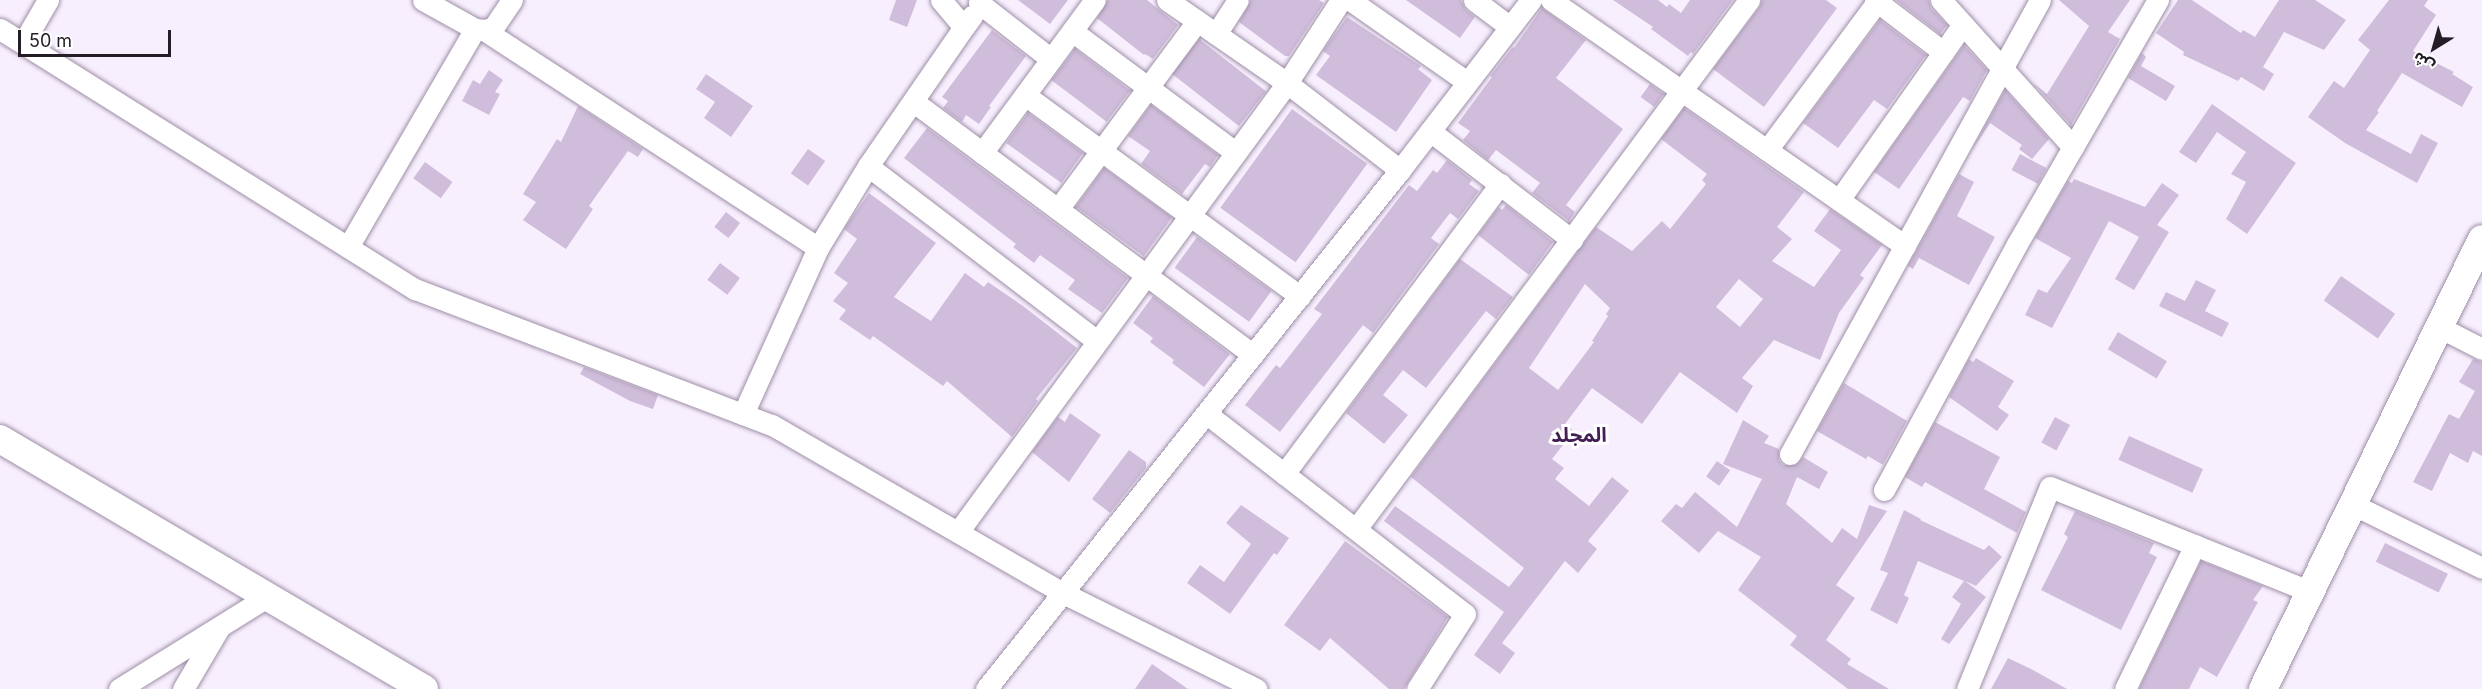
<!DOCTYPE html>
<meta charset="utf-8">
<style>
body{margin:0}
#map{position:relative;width:2482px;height:689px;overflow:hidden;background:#f8effe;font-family:Inter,"Noto Sans Arabic",sans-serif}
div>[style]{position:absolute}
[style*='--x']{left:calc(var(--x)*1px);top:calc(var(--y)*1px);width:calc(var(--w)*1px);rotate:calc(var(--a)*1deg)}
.building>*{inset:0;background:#d0bddb;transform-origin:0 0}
.roads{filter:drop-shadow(0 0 2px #9e8fa7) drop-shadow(0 0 2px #9e8fa7)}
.street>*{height:21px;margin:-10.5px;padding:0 10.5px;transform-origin:10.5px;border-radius:10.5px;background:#fff}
.secondary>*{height:28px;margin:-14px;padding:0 14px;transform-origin:14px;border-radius:14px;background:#fff}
span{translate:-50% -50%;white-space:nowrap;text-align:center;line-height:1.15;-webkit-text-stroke:6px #fff;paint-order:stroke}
.quarter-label{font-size:20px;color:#421e54;font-weight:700}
.north{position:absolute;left:2404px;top:18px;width:60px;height:60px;-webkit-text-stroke:4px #fff;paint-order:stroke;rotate:217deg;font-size:16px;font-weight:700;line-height:24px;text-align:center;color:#231d26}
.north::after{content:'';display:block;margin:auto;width:21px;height:27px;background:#231d26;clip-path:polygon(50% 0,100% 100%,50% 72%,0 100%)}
.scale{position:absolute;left:18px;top:30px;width:153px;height:27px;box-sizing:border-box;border:3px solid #231d26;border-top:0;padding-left:8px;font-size:18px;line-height:21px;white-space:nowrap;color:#231d26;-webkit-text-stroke:4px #fff;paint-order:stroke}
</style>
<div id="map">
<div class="building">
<div style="clip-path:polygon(896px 0,917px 0,907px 27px,889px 20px)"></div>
<div style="clip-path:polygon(1018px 0,1068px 0,1050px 24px)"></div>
<div style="clip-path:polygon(1108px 0,1147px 0,1178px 25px,1153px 59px,1145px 54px,1144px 55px,1097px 18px)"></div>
<div style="clip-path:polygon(1251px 0,1319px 0,1324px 3px,1289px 56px,1285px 56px,1239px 22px)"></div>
<div style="clip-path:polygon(1406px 0,1461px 0,1466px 10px,1475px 17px,1460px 38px)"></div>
<div style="clip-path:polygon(1613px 0,1658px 0,1667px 7px,1669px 4px,1681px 13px,1690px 0,1733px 0,1693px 54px,1691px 52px,1688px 56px,1651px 29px,1653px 27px)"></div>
<div style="clip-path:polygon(1762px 0,1826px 0,1837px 8px,1764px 107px,1713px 69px,1759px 8px)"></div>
<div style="clip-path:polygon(1896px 0,1929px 0,1931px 8px,1947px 25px,1940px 34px)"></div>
<div style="clip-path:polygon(2059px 0,2130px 0,2108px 32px,2120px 39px,2071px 125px,2033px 83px,2047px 94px,2089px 26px)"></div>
<div style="clip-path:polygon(2178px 0,2192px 0,2241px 33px,2243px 30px,2255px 37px,2279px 0,2315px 0,2346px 20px,2324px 50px,2284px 32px,2263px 67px,2274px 74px,2264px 91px,2241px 77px,2238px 81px,2183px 55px,2184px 52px,2156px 33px)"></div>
<div style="clip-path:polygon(2389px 0,2428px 0,2424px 6px,2436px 15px,2413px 51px,2454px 72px,2452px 74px,2473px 87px,2462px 107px,2402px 73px,2377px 111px,2379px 112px,2366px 130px,2411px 154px,2421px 134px,2438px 143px,2417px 183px,2345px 143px,2308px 117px,2334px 81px,2344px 88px,2370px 50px,2358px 40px)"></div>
<div style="clip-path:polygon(1542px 8px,1586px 40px,1556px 78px,1623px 129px,1566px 205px,1575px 212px,1569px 221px,1532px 193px,1540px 183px,1496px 150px,1488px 160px,1463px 140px,1470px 131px,1458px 123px,1492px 77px,1490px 76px,1513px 47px,1514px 48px)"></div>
<div style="clip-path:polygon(1347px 17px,1421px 66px,1418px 69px,1432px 80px,1396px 132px,1316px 75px,1330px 56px,1323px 51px)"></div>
<div style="clip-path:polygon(1880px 20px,1926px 55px,1887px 109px,1874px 100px,1838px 148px,1803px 123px)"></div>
<div style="clip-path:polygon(992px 30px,1026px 56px,989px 106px,991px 107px,979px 124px,966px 115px,962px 122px,943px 108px,948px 101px,942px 97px)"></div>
<div style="left:1199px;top:39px;width:85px;height:44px;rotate:38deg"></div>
<div style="clip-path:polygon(1964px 45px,1987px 70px,1970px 101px,1963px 97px,1899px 189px,1874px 172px)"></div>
<div style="left:1075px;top:49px;width:69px;height:39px;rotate:37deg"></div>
<div style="clip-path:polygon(2142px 53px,2146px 57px,2141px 66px,2175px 86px,2166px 101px,2128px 78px)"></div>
<div style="clip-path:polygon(489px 70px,503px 80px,495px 92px,500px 94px,489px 115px,462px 101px,473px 80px,480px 84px)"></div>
<div style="clip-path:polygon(706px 74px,753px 106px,731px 137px,704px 118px,715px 102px,696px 89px)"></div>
<div style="left:1650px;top:84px;width:17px;height:16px;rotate:36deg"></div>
<div style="clip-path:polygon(2005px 90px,2049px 139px,2032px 159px,2019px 149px,2022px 145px,1990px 123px,1972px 150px)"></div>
<div style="clip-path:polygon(2212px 104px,2296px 163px,2247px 234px,2226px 219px,2246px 182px,2231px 174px,2246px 152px,2217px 132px,2196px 163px,2179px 152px)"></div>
<div style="clip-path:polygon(1151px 105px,1218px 155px,1210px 167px,1205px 164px,1182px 194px,1141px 164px,1150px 151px,1128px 136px)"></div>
<div style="clip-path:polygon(578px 106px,643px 149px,638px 157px,628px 151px,589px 206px,593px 209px,566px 249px,523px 220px,536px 202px,523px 194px,557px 139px,561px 142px)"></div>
<div style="clip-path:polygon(evenodd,1684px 108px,1804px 192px,1777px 227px,1792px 239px,1772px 261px,1814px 287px,1841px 250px,1814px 231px,1830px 209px,1882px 245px,1860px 275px,1864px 278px,1839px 313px,1820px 360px,1774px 340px,1742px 378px,1753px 386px,1737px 413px,1680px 372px,1642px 424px,1592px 388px,1565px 424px,1574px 431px,1552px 459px,1564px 468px,1555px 479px,1589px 506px,1612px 477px,1629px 491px,1588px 541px,1597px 549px,1578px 573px,1565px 561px,1502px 643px,1515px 653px,1500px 674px,1474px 655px,1504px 612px,1384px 521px,1395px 506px,1509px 587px,1524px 568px,1411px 477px,1596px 227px,1632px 251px,1662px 221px,1670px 229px,1706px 184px,1702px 180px,1707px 174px,1661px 139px,1684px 108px,1739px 279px,1763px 299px,1740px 327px,1716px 307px,1739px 279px,1684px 108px,1585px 284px,1610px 308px,1606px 314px,1608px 316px,1592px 341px,1594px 342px,1558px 390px,1529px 368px,1585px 284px)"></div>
<div style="left:1292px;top:109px;width:93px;height:122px;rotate:36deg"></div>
<div style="left:1028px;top:113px;width:68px;height:37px;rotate:36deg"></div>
<div style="clip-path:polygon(927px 128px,1128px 278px,1102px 313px,1068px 289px,1075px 280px,1040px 255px,1034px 263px,1013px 247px,1016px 244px,904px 158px)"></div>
<div style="left:808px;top:149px;width:21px;height:30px;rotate:35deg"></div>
<div style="left:2020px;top:154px;width:30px;height:18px;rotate:28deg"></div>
<div style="clip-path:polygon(1447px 160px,1472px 180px,1469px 184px,1479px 191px,1458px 219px,1450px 213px,1431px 238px,1439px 244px,1373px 333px,1363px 325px,1280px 432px,1245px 405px,1276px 365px,1280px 368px,1322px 314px,1314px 309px,1409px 185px,1417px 191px,1433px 170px,1437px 173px)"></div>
<div style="left:425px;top:162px;width:34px;height:20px;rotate:36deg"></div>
<div style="left:1104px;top:168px;width:84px;height:48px;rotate:36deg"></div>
<div style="clip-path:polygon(1959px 174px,1974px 182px,1957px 216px,1995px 237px,1969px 285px,1919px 258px,1913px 269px,1908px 266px)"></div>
<div style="clip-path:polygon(2074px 179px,2145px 207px,2162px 183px,2179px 195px,2157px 225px,2169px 232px,2134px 290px,2115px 279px,2139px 237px,2109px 221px,2052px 328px,2025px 315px,2038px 289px,2047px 293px,2071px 258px,2035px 238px,2068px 181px,2072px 183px)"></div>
<div style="clip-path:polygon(869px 193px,936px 243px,894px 297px,931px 321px,965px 273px,984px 287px,988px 282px,1023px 306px,1077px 348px,1036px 399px,1038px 401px,1012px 437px,947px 381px,943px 386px,873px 336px,870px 340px,839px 319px,846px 310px,833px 301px,848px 283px,834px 273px,857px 239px,844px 229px)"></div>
<div style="clip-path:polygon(1506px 205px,1553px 242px,1529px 275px,1478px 235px,1499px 207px,1502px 210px)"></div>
<div style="left:726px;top:212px;width:18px;height:19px;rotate:38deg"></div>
<div style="left:1197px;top:237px;width:92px;height:38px;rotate:36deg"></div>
<div style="clip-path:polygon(1460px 259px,1513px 297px,1496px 319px,1486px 311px,1426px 388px,1403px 370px,1383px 395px,1408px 415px,1384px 444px,1346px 413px)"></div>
<div style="left:720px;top:263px;width:25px;height:21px;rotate:37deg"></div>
<div style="left:2341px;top:276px;width:66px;height:30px;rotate:35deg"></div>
<div style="clip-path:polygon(2196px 280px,2216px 290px,2205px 311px,2229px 323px,2222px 337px,2159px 306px,2166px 292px,2185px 301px)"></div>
<div style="clip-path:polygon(1153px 296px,1230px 354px,1204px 387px,1172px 363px,1174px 360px,1150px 342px,1153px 338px,1133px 323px)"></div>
<div style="left:2118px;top:332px;width:57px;height:20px;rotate:31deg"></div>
<div style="clip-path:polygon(1976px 358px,2014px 381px,1998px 407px,2009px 415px,1997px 431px,1949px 397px,1969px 359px,1973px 362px)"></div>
<div style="clip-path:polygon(2473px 359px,2482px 362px,2482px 456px,2473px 451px,2468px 463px,2450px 453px,2432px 491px,2413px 482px,2449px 414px,2459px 419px,2475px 391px,2459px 382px)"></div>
<div style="clip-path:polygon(584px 367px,658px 395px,653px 409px,630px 401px,580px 374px)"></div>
<div style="clip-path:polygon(1844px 383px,1907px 421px,1883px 465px,1868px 456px,1866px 459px,1817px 431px)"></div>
<div style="clip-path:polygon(1070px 413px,1101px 435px,1069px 482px,1032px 452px,1058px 417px,1065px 422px)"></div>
<div style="left:2055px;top:417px;width:17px;height:29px;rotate:28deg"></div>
<div style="clip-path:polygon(1743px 420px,1769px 436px,1764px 443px,1779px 449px,1779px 460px,1783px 465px,1796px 465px,1803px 457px,1828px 472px,1819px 489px,1797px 477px,1786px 504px,1832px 543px,1842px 528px,1857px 539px,1869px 505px,1887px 511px,1836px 585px,1855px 598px,1826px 640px,1851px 659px,1847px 664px,1889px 689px,1848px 689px,1790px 645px,1797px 636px,1738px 590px,1761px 557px,1718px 531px,1699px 553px,1661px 521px,1676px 504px,1682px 508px,1695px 492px,1737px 527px,1762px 479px,1723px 464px)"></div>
<div style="clip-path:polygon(1935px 422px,2000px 457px,1984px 489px,2026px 512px,2017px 533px,1925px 482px,1922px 487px,1905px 477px)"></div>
<div style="left:2129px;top:436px;width:81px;height:26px;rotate:24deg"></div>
<div style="clip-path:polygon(1129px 450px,1146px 462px,1146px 468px,1110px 513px,1092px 499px)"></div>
<div style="left:1717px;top:461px;width:16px;height:19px;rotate:35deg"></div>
<div style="clip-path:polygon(1241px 505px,1289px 538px,1277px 555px,1274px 553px,1230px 614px,1187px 583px,1200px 565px,1224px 582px,1251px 544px,1226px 523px)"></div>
<div style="clip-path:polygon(1904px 510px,1921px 519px,1920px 520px,1984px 550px,1989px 545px,2002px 557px,1976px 586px,1965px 581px,1986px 597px,1949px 644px,1941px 639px,1961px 604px,1952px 597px,1964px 581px,1918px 561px,1904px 595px,1909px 598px,1897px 624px,1870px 610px,1888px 573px,1880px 570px)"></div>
<div style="clip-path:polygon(2075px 511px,2154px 543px,2149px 553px,2157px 557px,2121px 630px,2041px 590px,2068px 537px,2064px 534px)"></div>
<div style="clip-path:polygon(1345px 541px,1448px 617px,1404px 689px,1389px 689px,1330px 638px,1320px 651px,1284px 625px)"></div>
<div style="left:2385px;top:543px;width:70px;height:21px;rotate:26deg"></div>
<div style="clip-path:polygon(2201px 561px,2263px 586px,2253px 600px,2258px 602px,2217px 677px,2200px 667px,2189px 689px,2139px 689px)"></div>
<div style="clip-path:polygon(2008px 658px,2033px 670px,2067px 689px,1991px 689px)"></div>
<div style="clip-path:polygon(1152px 664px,1188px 689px,1135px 689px)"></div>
</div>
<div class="roads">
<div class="street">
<div style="--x:423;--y:0;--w:60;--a:29.1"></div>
<div style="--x:475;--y:29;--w:9;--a:6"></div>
<div style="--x:484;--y:30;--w:9;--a:-13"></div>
<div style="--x:493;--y:28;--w:34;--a:-56"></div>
<div style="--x:941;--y:0;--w:35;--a:50"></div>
<div style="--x:964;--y:27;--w:14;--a:-54"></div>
<div style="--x:1167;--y:0;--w:146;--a:34.7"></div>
<div style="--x:1287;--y:83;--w:143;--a:37.6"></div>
<div style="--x:1350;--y:0;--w:143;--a:35"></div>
<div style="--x:1474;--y:0;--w:45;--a:36.9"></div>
<div style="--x:1551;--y:0;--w:431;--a:34.8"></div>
<div style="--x:1875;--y:0;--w:86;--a:37.4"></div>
<div style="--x:1941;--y:0;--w:198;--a:48.1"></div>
<div style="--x:979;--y:3;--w:91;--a:37.9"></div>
<div style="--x:0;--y:29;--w:490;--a:32.1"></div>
<div style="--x:415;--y:289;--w:382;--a:20.9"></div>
<div style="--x:772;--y:425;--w:336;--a:30"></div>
<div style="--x:1063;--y:593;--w:216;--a:26.4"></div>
<div style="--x:484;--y:30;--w:399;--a:33.1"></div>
<div style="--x:1072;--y:31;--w:203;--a:36.6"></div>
<div style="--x:1216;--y:34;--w:40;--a:-57.1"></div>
<div style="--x:23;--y:43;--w:50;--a:-59.8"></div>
<div style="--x:1025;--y:95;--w:341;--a:36.2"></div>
<div style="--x:914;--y:102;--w:423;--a:36.7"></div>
<div style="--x:1430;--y:131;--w:179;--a:37.5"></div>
<div style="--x:1767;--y:150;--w:184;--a:-53.4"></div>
<div style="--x:982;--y:153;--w:190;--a:-53.6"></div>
<div style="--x:868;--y:166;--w:169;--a:-55.4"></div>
<div style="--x:1839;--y:200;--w:215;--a:-54.8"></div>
<div style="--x:1058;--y:209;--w:234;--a:-53.5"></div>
<div style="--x:348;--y:247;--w:252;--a:-59.8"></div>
<div style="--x:2439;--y:327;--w:48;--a:27.1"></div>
<div style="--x:743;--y:414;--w:182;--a:-65.7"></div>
<div style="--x:818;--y:248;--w:96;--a:-58.6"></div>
<div style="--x:868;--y:166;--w:288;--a:37.4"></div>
<div style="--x:1207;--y:414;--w:326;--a:37.8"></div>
<div style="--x:1465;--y:614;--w:89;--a:122.6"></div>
<div style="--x:1790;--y:454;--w:518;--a:-61.16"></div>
<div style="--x:1284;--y:474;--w:362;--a:-53.3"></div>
<div style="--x:1884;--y:490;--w:280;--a:-61.6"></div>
<div style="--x:2017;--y:244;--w:282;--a:-60"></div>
<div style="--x:2352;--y:504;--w:145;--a:26.2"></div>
<div style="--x:1356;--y:529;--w:659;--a:-53.39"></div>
<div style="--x:958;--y:532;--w:557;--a:-53.77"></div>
<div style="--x:1287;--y:83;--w:99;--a:-57"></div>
<div style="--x:119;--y:689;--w:174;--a:-31.9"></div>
<div style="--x:183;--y:689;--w:71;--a:-59.5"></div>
<div style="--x:986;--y:689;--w:664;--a:-51.42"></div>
<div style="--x:1400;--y:170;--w:215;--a:-52.4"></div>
<div style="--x:1967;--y:689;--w:218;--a:-67.7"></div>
<div style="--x:2050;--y:487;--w:279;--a:21.9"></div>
<div style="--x:2125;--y:689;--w:160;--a:-64.1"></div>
</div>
<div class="secondary">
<div style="--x:0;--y:439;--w:492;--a:30.5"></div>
<div style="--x:2263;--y:689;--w:500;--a:-64.05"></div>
</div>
</div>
<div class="quarter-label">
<span style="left:1579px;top:435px">المجلد</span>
</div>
<div class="north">ش</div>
<div class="scale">50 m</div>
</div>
